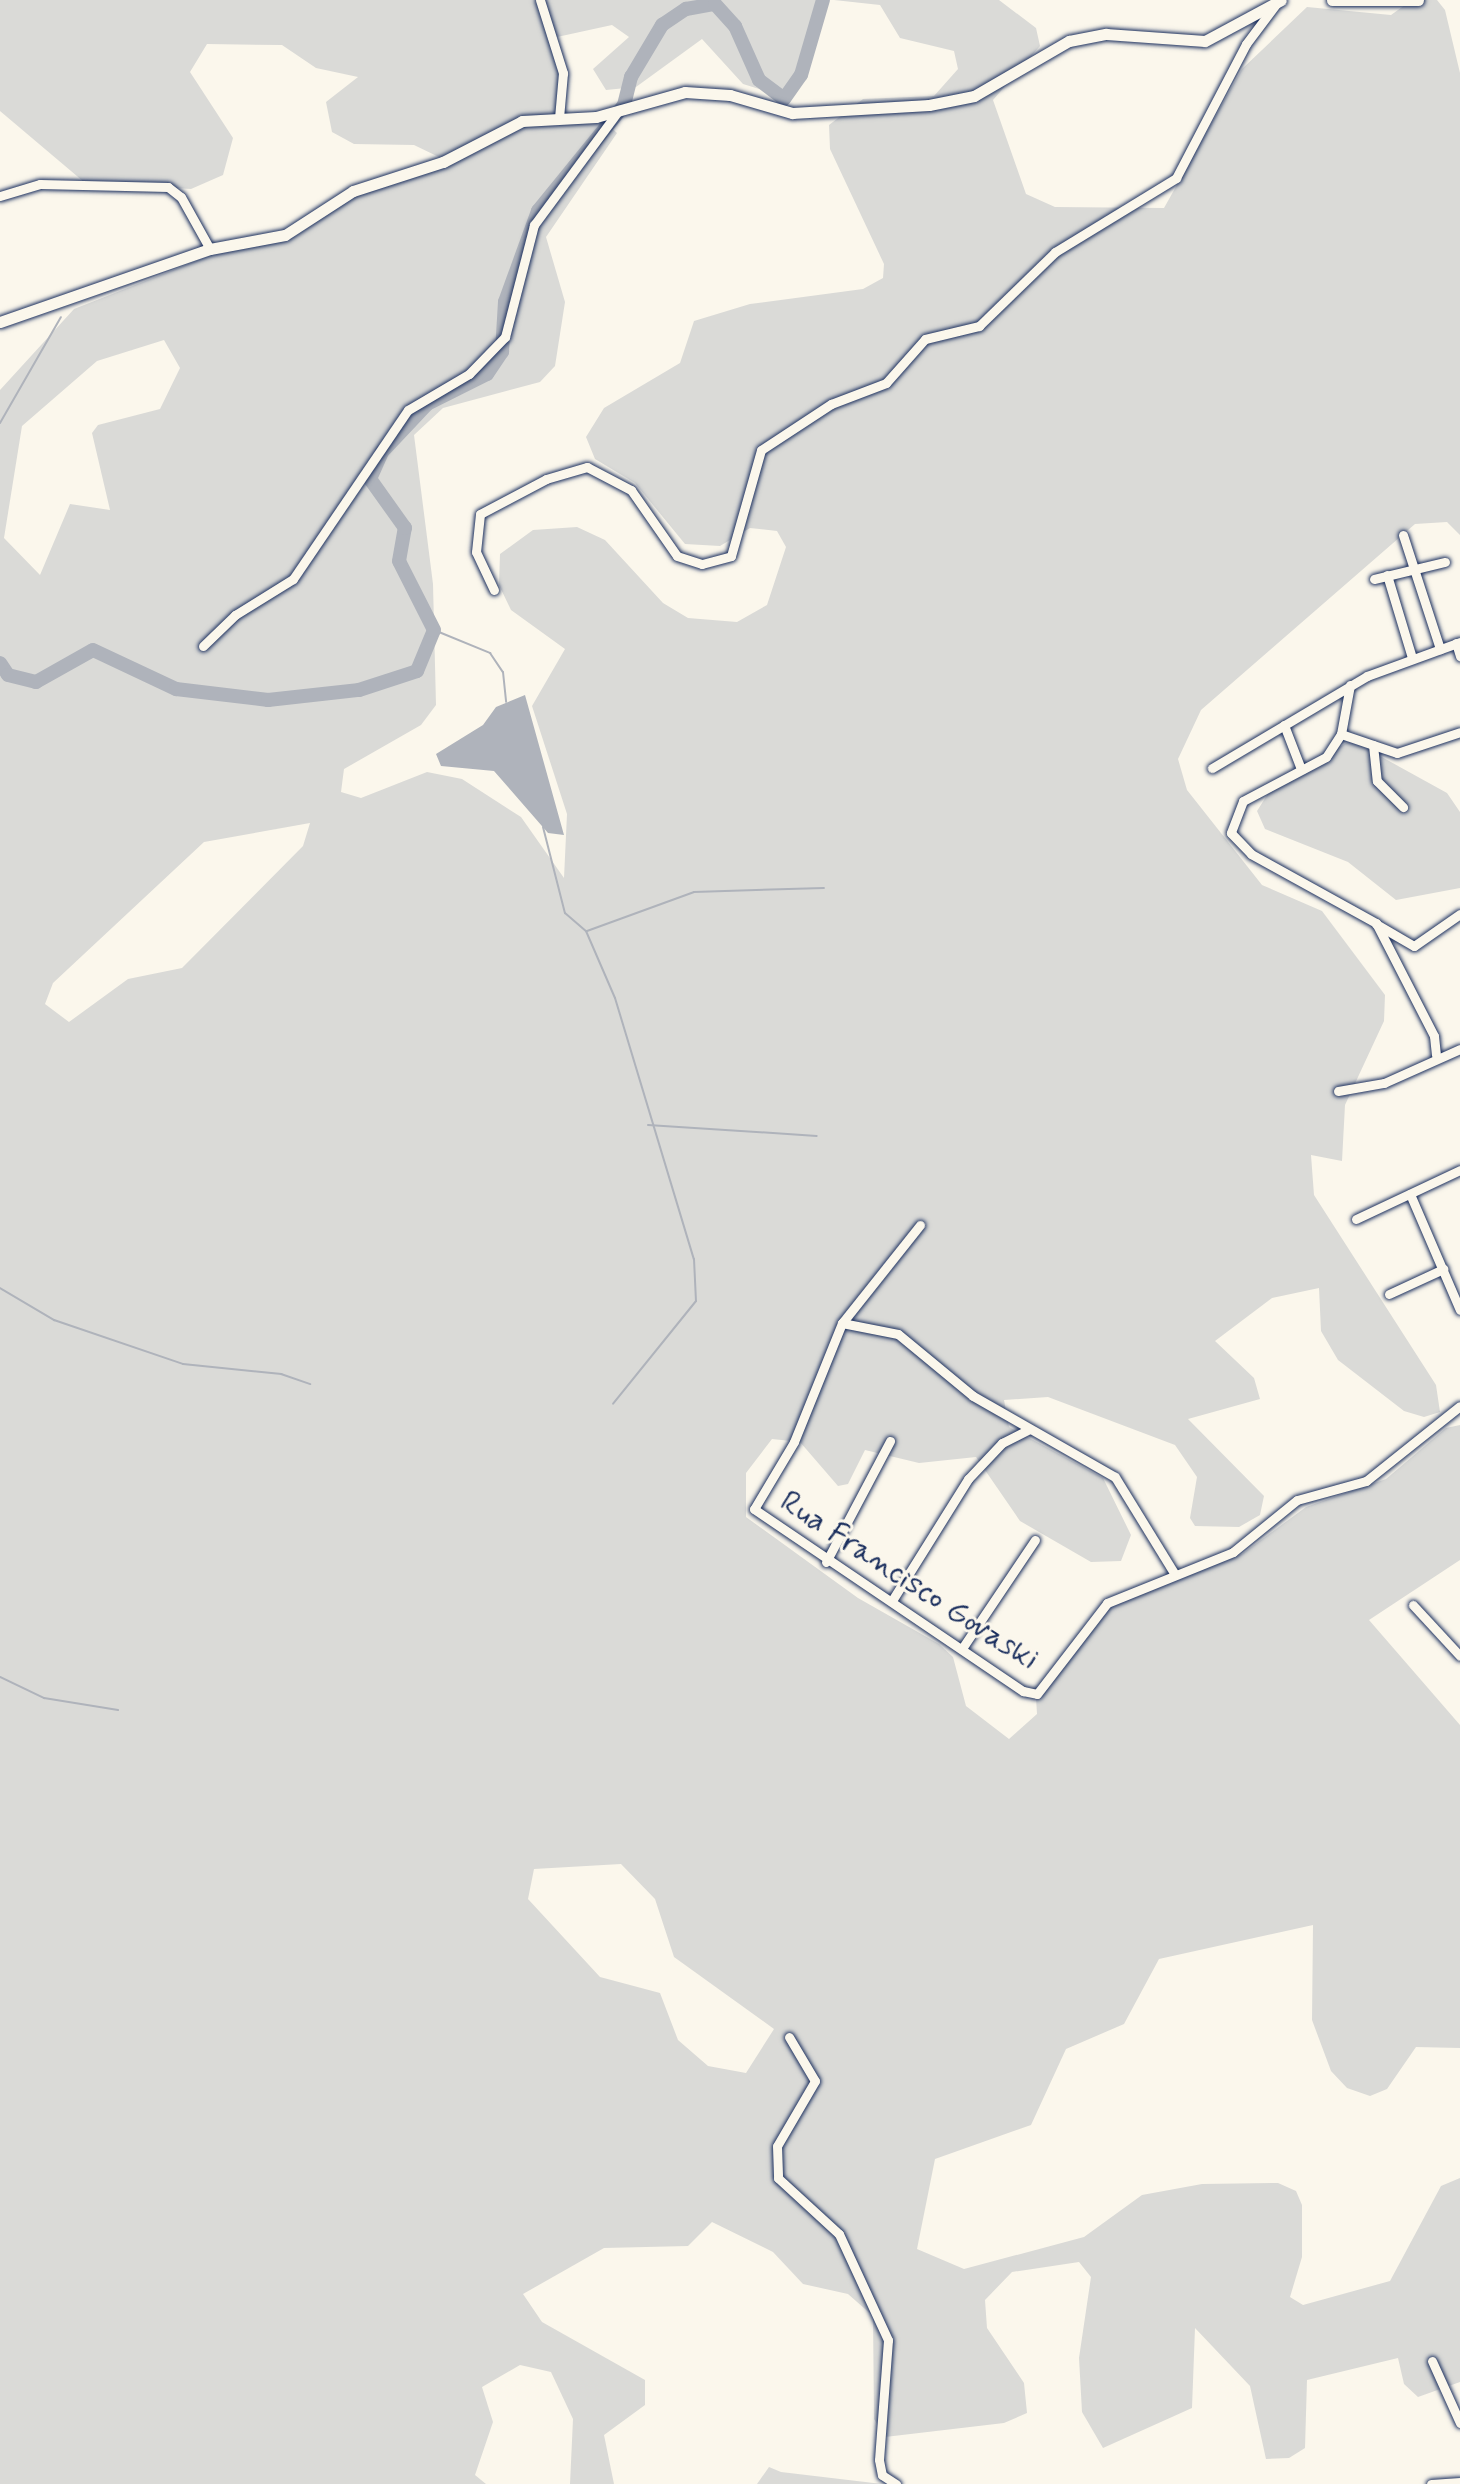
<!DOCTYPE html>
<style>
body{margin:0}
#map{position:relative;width:1460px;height:2484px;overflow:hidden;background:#fbf7ec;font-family:Mynerve,sans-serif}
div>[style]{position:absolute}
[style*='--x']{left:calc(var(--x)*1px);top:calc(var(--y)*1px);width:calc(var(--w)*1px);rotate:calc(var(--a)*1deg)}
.green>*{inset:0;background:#dadad7}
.water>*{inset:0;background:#afb3bb}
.stream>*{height:2px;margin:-1px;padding:0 1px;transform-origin:1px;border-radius:1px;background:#afb3bb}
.river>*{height:14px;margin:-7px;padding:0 7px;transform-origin:7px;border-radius:7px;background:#afb3bb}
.roads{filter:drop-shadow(0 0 2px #1b2f5e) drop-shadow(0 0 2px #1b2f5e)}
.minor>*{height:9px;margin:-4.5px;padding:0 4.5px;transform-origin:4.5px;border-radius:4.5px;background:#fbf7ec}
.tertiary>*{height:11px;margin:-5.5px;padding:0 5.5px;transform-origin:5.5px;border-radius:5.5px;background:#fbf7ec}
span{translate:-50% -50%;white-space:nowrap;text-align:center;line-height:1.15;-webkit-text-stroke:6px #fbf7ec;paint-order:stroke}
.street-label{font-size:32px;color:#1b2f5e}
</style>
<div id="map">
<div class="green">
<div style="clip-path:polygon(evenodd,0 0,827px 0,807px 78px,779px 95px,743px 84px,702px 39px,636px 87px,606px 90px,593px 69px,629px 37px,612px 25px,557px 37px,566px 123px,606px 123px,617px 133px,546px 237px,565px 302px,555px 366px,540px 382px,443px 408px,414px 435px,433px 584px,436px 705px,421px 725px,344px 769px,341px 792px,361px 798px,427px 772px,462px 779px,521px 817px,564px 878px,567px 814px,532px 706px,565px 649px,511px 610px,499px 585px,500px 554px,533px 530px,577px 527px,605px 540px,663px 603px,688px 618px,737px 622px,767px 605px,786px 547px,777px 531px,750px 528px,720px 546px,685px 544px,635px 483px,595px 459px,586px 437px,604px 408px,680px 363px,694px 321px,750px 304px,863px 289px,883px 278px,884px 264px,830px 149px,829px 125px,863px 99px,934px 96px,958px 69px,954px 51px,900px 38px,880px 5px,834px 0,999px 0,1036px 28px,1040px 46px,993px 100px,1026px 194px,1055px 207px,1164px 208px,1242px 69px,1307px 7px,1391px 15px,1412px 0,1437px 0,1445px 10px,1460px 73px,1460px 535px,1447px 522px,1415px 524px,1201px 710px,1178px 759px,1187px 790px,1262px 885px,1322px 911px,1385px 995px,1384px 1021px,1345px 1105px,1342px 1161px,1311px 1155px,1314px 1195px,1436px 1385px,1440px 1412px,1424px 1417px,1404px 1411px,1338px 1360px,1321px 1331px,1319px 1288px,1272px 1298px,1215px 1341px,1254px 1378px,1260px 1399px,1188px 1419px,1264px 1496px,1260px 1515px,1239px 1527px,1195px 1526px,1190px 1518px,1197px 1477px,1175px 1445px,1048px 1397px,1004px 1400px,1009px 1427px,1103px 1478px,1131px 1535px,1121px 1561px,1091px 1562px,1020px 1521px,976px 1457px,919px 1463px,865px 1450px,848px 1484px,838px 1486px,800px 1442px,772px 1439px,746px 1473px,746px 1517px,858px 1598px,939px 1644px,953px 1657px,966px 1706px,1009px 1739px,1037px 1714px,1036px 1698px,1107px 1606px,1242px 1554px,1306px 1507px,1386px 1479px,1446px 1428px,1460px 1425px,1460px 1560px,1369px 1620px,1460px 1725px,1460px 2048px,1416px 2047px,1387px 2089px,1370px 2096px,1347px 2088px,1331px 2071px,1312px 2020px,1313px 1925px,1159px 1959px,1124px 2024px,1066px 2049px,1031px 2125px,935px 2159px,917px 2249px,964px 2269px,1084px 2237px,1142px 2195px,1202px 2184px,1278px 2183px,1296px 2191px,1302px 2205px,1302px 2257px,1290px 2297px,1303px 2305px,1390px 2281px,1441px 2186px,1460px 2178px,1460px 2382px,1418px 2397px,1404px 2384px,1398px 2358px,1307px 2380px,1305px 2448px,1289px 2458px,1266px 2459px,1250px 2386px,1195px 2328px,1192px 2408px,1103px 2448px,1082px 2412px,1079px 2358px,1091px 2277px,1079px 2262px,1012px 2272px,985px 2300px,987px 2328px,1024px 2383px,1027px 2413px,1004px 2423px,885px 2437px,874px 2419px,873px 2316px,848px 2294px,803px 2284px,773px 2252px,712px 2222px,688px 2246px,604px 2248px,523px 2294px,542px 2322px,645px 2380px,645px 2405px,604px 2435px,614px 2484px,570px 2484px,573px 2419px,551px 2372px,520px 2365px,482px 2387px,493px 2422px,475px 2475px,486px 2484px,0 2484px,0 390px,74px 309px,232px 247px,296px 236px,349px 199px,441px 158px,414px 145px,354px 144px,332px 132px,326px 102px,358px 77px,316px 68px,282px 45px,207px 44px,190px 72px,233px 138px,223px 175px,191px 189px,84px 182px,0 111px,0 0,164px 340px,180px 368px,160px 409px,98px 425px,92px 433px,110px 510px,70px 504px,40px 575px,4px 538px,22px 426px,97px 361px,164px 340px,0 0,310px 823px,303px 846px,182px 968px,128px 979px,69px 1022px,45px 1004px,53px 983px,204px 842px,310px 823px,0 0,621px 1864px,655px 1899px,674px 1957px,774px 2029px,746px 2073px,708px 2066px,678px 2040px,660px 1993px,600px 1977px,528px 1899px,534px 1869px,621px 1864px)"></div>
<div style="clip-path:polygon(1351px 740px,1447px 793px,1460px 812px,1460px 888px,1396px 900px,1348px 862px,1265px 829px,1257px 811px,1271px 789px)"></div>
<div style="clip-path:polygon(769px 2467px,781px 2472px,882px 2484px,757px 2484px)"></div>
</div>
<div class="water">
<div style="clip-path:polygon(525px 695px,564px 835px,548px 833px,494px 771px,441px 766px,436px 754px,483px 725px,496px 707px)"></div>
</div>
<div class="stream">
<div style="--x:0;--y:423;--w:122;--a:-60.1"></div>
<div style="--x:434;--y:630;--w:61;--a:22.3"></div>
<div style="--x:490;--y:653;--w:23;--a:56"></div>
<div style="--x:503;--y:672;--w:30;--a:84"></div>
<div style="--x:543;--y:827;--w:89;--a:75.7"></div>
<div style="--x:565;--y:913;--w:28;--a:41"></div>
<div style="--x:586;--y:931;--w:73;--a:66.6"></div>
<div style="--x:615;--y:998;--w:273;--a:73.2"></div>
<div style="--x:694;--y:1259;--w:42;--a:87.3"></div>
<div style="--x:696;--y:1301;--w:132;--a:128.9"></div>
<div style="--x:587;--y:931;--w:114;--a:-20"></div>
<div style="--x:694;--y:892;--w:130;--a:-1.8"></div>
<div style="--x:648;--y:1125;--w:169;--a:3.7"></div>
<div style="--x:0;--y:1288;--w:63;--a:30.7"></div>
<div style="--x:54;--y:1320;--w:136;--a:18.8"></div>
<div style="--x:183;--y:1364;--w:99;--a:5.8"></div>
<div style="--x:281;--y:1374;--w:31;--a:19"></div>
<div style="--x:0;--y:1677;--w:49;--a:25.5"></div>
<div style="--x:44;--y:1698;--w:75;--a:9.2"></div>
</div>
<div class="river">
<div style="--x:0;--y:663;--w:14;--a:56"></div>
<div style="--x:8;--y:675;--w:29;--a:14"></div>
<div style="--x:36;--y:682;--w:65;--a:-29.3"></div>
<div style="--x:93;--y:650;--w:92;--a:25.2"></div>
<div style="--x:176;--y:689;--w:93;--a:6.8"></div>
<div style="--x:268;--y:700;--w:92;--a:-6.3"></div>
<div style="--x:359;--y:690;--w:61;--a:-18.1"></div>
<div style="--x:417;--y:671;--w:44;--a:-67.5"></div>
<div style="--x:434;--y:630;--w:77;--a:-116.9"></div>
<div style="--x:399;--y:561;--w:34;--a:-80"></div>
<div style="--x:405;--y:528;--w:60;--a:-125.5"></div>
<div style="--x:370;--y:479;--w:30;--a:-66"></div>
<div style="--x:382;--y:452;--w:66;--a:-46.8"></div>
<div style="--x:427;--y:404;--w:67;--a:-26.6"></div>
<div style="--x:487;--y:374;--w:27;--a:-56"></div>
<div style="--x:502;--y:352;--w:50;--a:-86.6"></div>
<div style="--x:505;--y:302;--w:97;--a:-70.1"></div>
<div style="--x:538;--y:211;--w:136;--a:-50.9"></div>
<div style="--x:624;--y:105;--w:29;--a:-76"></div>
<div style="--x:631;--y:77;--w:61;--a:-59.2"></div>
<div style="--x:662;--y:25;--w:29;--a:-34"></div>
<div style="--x:686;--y:9;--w:29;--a:-10"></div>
<div style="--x:715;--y:4;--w:30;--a:48"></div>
<div style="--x:735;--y:26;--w:59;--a:66"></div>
<div style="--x:759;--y:80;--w:31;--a:37"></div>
<div style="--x:784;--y:99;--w:29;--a:-55"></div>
<div style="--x:801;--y:75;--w:78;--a:-73.7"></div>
</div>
<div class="roads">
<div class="minor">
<div style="--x:540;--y:0;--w:77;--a:72.5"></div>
<div style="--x:563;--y:73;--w:45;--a:95.1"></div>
<div style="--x:0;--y:196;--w:42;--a:-16.7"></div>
<div style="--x:40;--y:184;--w:128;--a:1.3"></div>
<div style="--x:168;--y:187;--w:16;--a:38"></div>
<div style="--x:181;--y:197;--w:60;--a:60.9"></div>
<div style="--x:1403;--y:535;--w:120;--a:72"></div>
<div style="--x:1387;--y:575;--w:87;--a:73.2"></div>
<div style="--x:1374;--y:579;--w:73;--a:-13.5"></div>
<div style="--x:494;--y:590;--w:42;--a:-115.3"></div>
<div style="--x:476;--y:552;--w:38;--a:-84"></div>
<div style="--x:480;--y:514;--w:75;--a:-27.9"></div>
<div style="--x:546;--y:479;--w:43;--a:-16.3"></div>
<div style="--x:587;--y:467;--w:50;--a:27.6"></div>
<div style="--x:631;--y:490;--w:80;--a:55.1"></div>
<div style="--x:677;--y:556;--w:26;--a:18"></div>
<div style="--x:702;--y:564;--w:30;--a:-15"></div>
<div style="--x:731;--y:556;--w:110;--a:-74.2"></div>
<div style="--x:761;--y:450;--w:84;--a:-33.3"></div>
<div style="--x:831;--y:404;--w:59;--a:-20.9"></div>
<div style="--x:886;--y:383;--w:59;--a:-48.4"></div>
<div style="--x:925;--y:339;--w:56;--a:-13.5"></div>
<div style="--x:979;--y:326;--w:106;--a:-44.2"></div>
<div style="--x:1055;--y:252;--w:142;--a:-31.4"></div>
<div style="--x:1176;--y:178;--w:151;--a:-62.4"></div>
<div style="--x:1246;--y:44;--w:50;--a:-53.1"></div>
<div style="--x:1456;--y:643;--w:14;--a:73"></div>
<div style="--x:203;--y:646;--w:45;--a:-44.1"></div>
<div style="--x:235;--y:615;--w:68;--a:-31.8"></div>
<div style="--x:293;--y:579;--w:204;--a:-55.8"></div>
<div style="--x:408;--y:410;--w:71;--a:-30.5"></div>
<div style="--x:469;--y:374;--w:52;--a:-45.8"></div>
<div style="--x:505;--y:337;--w:116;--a:-75.5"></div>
<div style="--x:534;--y:225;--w:143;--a:-53.5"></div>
<div style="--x:1350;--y:685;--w:50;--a:100.4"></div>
<div style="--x:1341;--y:734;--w:27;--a:123"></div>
<div style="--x:1326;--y:757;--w:94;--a:152.1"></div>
<div style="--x:1243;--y:801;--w:34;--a:111"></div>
<div style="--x:1231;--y:833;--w:29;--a:46"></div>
<div style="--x:1251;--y:854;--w:143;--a:28.9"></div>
<div style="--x:1376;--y:923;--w:127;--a:62.8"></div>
<div style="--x:1434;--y:1036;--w:19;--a:84"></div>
<div style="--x:1284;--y:725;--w:47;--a:68.9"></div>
<div style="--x:1341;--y:734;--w:59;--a:18.7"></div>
<div style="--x:1397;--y:753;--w:66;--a:-18.4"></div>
<div style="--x:1373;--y:745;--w:36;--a:84"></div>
<div style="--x:1377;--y:781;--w:37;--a:45"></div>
<div style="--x:1212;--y:768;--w:180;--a:-30.7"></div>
<div style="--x:1367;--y:676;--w:99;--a:-20.1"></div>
<div style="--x:1376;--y:924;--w:44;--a:30.1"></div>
<div style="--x:1414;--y:946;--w:56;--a:-34.8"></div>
<div style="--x:1338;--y:1091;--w:47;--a:-9.9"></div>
<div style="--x:1384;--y:1083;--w:83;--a:-24.1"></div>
<div style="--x:1410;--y:1194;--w:126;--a:66.7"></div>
<div style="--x:1356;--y:1219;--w:115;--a:-25.2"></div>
<div style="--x:920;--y:1225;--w:125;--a:128.5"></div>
<div style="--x:842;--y:1323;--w:128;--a:112"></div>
<div style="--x:794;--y:1442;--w:78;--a:120.8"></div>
<div style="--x:754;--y:1509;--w:325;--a:34.1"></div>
<div style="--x:1023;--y:1691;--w:14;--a:12"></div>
<div style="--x:1037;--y:1694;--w:115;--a:-52.4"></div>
<div style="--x:1107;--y:1603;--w:136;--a:-22"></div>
<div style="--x:1233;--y:1552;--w:82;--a:-39.1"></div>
<div style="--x:1297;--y:1500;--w:72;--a:-15.4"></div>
<div style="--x:1366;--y:1481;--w:120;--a:-38.6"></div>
<div style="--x:1389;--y:1294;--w:60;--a:-24.8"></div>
<div style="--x:842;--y:1323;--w:57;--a:11.1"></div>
<div style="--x:898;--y:1334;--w:97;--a:39.6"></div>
<div style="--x:973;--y:1396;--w:163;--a:29.7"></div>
<div style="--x:1115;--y:1477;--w:113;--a:58.4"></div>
<div style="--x:826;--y:1562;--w:137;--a:-62.1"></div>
<div style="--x:893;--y:1599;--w:142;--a:-58"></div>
<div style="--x:968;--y:1479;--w:50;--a:-46.6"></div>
<div style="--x:1002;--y:1443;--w:31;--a:-27"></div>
<div style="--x:1413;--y:1605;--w:69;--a:47.3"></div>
<div style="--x:963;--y:1647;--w:129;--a:-56.1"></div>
<div style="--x:789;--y:2037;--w:51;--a:59.4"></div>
<div style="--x:815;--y:2081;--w:75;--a:120.3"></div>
<div style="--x:777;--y:2146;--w:32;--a:88"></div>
<div style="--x:778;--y:2178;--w:83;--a:42.6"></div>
<div style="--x:839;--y:2234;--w:117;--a:65.2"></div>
<div style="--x:888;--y:2340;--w:120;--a:94.3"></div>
<div style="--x:879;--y:2460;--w:15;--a:79"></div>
<div style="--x:882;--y:2475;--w:17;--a:33"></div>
<div style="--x:1432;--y:2361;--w:68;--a:65.7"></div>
<div style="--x:1431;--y:2484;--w:29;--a:-4"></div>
</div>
<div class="tertiary">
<div style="--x:1332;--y:0;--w:86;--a:0"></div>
<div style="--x:0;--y:322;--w:222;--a:-19.2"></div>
<div style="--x:210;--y:249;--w:76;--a:-10.6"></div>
<div style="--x:285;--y:235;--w:81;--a:-32.9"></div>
<div style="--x:353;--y:191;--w:95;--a:-17.9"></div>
<div style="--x:443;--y:162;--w:89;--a:-27.4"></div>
<div style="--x:522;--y:121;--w:74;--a:-3.1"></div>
<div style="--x:596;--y:117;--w:92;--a:-15.7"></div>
<div style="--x:685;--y:92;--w:45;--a:3.8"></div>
<div style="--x:730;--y:95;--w:65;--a:16.2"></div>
<div style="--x:792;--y:113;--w:137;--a:-3.3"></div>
<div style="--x:929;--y:105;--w:46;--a:-11.3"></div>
<div style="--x:974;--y:96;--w:110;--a:-30.1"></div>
<div style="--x:1069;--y:41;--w:38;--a:-11"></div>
<div style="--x:1106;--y:34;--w:99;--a:4"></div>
<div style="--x:1205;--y:41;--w:86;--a:-28.3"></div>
</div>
</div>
<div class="street-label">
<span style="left:909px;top:1581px;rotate:33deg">Rua Francisco Govaski</span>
</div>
</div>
